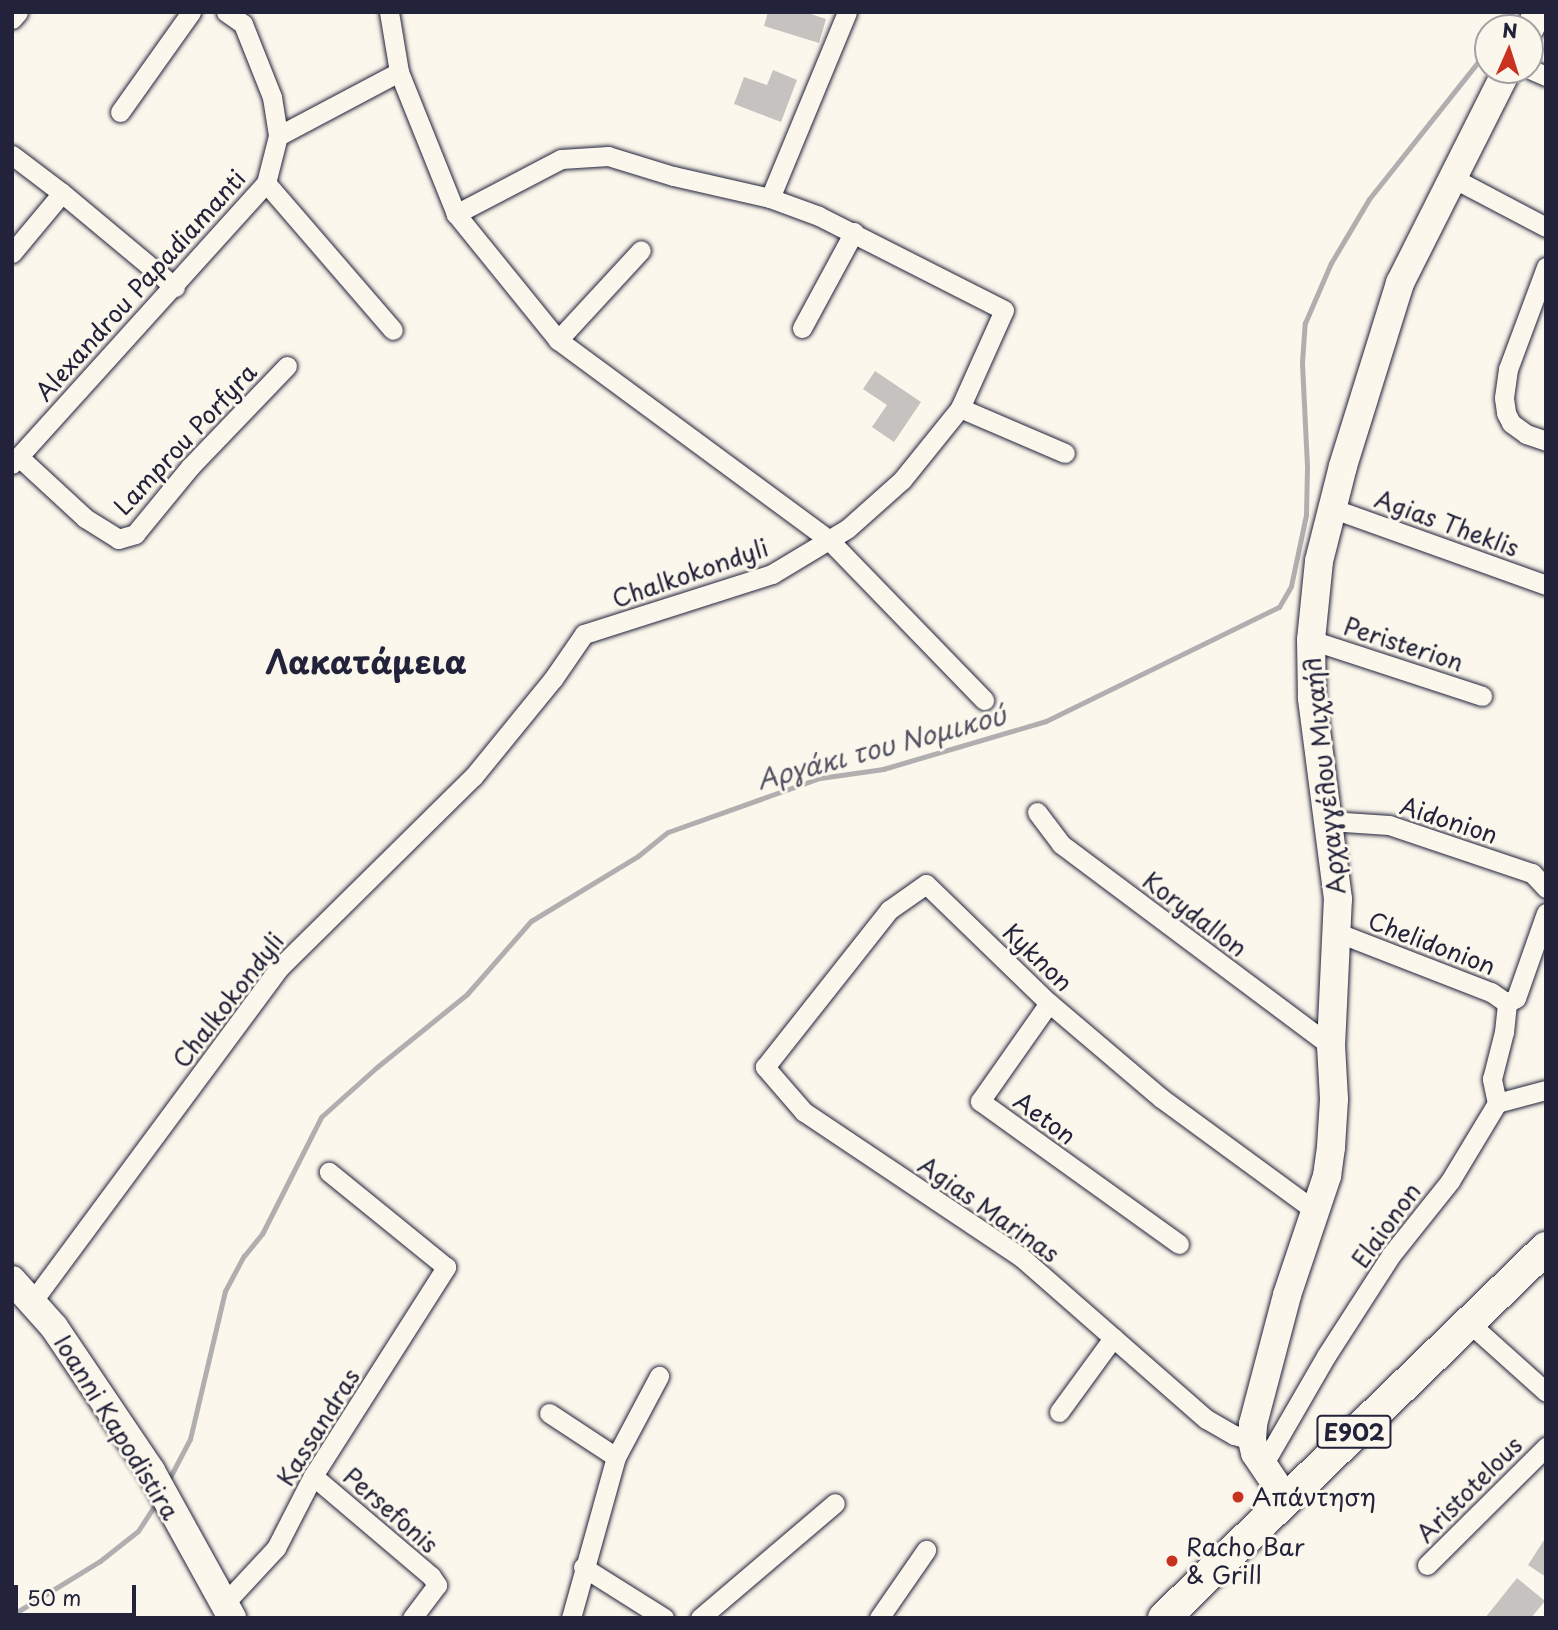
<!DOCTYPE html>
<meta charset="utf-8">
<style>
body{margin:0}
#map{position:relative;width:1558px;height:1630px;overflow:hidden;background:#fbf7ec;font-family:"Playpen Sans",sans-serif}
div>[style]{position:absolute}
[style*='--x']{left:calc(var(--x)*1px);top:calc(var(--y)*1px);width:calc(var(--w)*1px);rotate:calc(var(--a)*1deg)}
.stream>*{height:5px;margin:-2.5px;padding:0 2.5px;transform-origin:2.5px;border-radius:2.5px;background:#b1aeb0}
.building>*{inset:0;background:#c6c2c0}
.roads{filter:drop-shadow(0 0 2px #22223b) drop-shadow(0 0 2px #22223b)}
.street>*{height:19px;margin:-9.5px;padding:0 9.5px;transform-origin:9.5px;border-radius:9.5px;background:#fbf7ec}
.secondary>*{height:28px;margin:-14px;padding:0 14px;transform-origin:14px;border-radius:14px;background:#fbf7ec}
.primary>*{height:32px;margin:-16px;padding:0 16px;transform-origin:16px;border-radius:16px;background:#fbf7ec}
.dots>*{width:19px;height:19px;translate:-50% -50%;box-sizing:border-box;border:4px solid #fbf7ec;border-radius:50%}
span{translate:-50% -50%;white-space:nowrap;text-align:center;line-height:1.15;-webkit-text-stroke:6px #fbf7ec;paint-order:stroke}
.shield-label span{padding:2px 5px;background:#fbf7ec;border:2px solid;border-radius:5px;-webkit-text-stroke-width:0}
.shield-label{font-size:23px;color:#22223b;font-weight:700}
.street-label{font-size:24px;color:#22223b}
.poi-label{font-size:24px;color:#22223b}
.left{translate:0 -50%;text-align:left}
.water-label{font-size:26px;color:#545364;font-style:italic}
.district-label{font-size:32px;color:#22223b;font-weight:700}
.frame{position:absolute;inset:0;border:14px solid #22223b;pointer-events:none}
.north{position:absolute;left:1474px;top:14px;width:70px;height:70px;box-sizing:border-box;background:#fbf7ec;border:2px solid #a4a2a5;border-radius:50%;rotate:3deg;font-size:19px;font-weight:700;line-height:28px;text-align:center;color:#22223b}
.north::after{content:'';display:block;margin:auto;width:24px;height:32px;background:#c8321e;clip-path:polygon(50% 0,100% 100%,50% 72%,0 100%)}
.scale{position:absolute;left:14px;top:1585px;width:122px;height:32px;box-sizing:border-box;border:4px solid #22223b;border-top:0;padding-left:9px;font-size:21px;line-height:24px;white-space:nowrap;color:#22223b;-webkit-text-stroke:5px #fbf7ec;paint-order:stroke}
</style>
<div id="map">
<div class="stream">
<div style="--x:1502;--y:28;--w:19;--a:-55"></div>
<div style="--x:168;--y:1481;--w:47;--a:-62.4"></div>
<div style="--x:190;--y:1439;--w:152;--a:-76.7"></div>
<div style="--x:225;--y:1291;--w:40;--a:-62"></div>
<div style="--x:244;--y:1256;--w:28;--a:-51"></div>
<div style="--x:262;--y:1234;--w:131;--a:-63.2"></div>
<div style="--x:321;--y:1117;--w:75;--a:-41.8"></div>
<div style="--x:377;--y:1067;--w:116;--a:-39"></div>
<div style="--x:467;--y:994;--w:97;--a:-48.8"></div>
<div style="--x:531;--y:921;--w:125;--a:-31.3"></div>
<div style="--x:638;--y:856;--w:38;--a:-39"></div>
<div style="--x:668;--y:832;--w:161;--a:-19.6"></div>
<div style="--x:820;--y:778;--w:64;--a:-8.1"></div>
<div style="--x:883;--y:769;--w:170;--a:-16.4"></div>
<div style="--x:1046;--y:721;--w:259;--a:-26.1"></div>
<div style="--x:1279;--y:607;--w:24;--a:-60"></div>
<div style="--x:1291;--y:586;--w:73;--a:-78.1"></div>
<div style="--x:1306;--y:515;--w:49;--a:-88.8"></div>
<div style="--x:1307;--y:466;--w:104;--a:-92.8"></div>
<div style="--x:1302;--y:362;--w:39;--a:-86"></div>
<div style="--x:1305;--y:323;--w:65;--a:-66.6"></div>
<div style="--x:1331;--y:263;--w:74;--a:-59.3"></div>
<div style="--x:1369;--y:199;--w:181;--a:-51.5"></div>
<div style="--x:12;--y:1615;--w:103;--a:-31.5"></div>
<div style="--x:100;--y:1561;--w:48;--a:-38.3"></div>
<div style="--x:138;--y:1531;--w:35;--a:-57"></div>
</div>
<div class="building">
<div style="clip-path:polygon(768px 12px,805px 12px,826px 19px,819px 43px,764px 26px)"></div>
<div style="clip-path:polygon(773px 70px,797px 80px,781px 122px,734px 104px,744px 77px,767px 85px)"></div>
<div style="clip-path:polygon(875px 371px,921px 402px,894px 442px,872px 427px,887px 405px,863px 389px)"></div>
<div style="clip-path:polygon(1546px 1537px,1546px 1577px,1528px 1565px)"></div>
<div style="clip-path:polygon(1517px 1578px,1545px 1601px,1531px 1618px,1485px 1618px)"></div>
</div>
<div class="roads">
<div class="street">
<div style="--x:226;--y:12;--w:21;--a:35"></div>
<div style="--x:243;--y:24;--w:79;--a:68.3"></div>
<div style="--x:272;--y:97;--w:39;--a:81"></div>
<div style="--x:389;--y:12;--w:61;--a:80.5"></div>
<div style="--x:399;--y:72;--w:153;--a:68.1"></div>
<div style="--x:456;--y:214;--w:162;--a:51"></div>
<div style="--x:558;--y:340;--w:337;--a:36.4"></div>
<div style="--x:829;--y:540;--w:223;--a:45.9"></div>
<div style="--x:12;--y:19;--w:9;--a:-49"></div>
<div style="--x:1530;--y:69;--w:17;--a:24"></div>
<div style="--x:120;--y:112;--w:123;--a:-54.6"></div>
<div style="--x:12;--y:155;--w:63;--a:37.2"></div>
<div style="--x:62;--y:193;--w:78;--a:129.8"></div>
<div style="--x:1451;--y:177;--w:107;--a:27.8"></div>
<div style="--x:266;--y:183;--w:194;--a:49.2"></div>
<div style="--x:62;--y:193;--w:147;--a:39.8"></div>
<div style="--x:770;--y:198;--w:201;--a:-67.5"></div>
<div style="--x:1546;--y:267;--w:109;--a:110.4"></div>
<div style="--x:1508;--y:369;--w:29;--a:98"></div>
<div style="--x:1504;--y:398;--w:15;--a:82"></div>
<div style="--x:1506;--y:413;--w:11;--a:63"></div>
<div style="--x:1511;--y:423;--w:19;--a:36"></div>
<div style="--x:1526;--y:434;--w:21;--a:19"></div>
<div style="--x:802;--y:328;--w:109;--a:-61.6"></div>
<div style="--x:558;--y:340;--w:122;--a:-47.3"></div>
<div style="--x:960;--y:408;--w:114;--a:23.2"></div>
<div style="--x:19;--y:457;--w:90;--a:42.7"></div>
<div style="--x:85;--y:518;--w:39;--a:32"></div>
<div style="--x:118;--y:539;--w:18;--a:-16"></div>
<div style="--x:135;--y:534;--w:87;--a:-50.6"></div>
<div style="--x:190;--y:467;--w:140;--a:-46.2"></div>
<div style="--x:12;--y:464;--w:379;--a:-47.9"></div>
<div style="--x:266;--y:183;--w:49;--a:-75.7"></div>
<div style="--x:278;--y:136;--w:137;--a:-27.9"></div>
<div style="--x:1331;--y:508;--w:228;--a:19.7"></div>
<div style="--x:1311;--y:640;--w:180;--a:18.1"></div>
<div style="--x:1037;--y:812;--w:40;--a:53"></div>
<div style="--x:1061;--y:844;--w:337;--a:36.8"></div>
<div style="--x:1329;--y:821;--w:60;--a:3.8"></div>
<div style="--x:1389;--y:825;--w:151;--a:18.6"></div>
<div style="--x:1532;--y:873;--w:21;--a:47"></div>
<div style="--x:1336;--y:932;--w:166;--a:21.2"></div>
<div style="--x:1491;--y:992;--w:19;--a:35"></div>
<div style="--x:1049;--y:1003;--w:120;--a:125.1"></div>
<div style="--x:980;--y:1101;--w:245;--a:35.7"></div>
<div style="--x:1507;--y:1003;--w:10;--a:-29"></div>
<div style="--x:1516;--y:998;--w:90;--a:-70.6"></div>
<div style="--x:1497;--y:1103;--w:51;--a:-14.9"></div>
<div style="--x:32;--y:1302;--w:417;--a:-53.5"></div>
<div style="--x:280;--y:967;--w:271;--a:-44.6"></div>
<div style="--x:473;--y:777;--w:127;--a:-50.8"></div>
<div style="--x:553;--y:679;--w:55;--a:-55.4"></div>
<div style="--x:584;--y:634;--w:197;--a:-17.7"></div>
<div style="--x:772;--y:574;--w:87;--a:-31"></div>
<div style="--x:847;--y:529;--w:74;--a:-41.7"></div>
<div style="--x:902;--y:480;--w:92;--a:-51.1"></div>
<div style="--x:960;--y:408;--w:107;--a:-65.8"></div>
<div style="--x:1004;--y:310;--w:208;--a:-153.1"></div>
<div style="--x:819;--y:216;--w:52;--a:-159.8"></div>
<div style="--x:770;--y:198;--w:99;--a:-167.2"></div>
<div style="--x:673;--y:176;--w:68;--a:-162.9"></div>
<div style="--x:608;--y:156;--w:47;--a:176.3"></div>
<div style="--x:561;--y:159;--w:119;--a:152.4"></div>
<div style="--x:1467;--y:1321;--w:106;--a:41.9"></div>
<div style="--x:1059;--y:1412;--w:92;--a:-53.9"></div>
<div style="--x:549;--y:1413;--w:80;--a:33.3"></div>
<div style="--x:1252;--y:1440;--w:19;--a:-164"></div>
<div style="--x:1234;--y:1435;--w:32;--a:-150"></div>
<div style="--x:1206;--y:1419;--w:246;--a:-138.8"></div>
<div style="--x:1021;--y:1257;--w:261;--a:-146.2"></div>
<div style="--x:804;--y:1112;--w:60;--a:-130.9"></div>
<div style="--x:765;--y:1067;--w:200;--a:-51.7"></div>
<div style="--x:889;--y:910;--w:45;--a:-35.1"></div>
<div style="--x:926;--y:884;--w:171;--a:44.1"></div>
<div style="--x:1049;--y:1003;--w:147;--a:40.3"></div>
<div style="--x:1161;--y:1098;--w:190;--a:36.2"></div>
<div style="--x:1263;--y:1465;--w:126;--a:-60"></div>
<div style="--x:1326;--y:1356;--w:120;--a:-57.2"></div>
<div style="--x:1391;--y:1255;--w:95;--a:-51.4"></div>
<div style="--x:1450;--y:1181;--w:91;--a:-58.9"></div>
<div style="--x:1497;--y:1103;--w:25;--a:-102"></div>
<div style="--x:1492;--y:1079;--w:49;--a:-75.7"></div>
<div style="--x:1504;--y:1032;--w:29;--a:-84"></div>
<div style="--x:313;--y:1476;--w:155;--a:40.3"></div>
<div style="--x:431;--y:1576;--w:11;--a:56"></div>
<div style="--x:437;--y:1585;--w:41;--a:127.1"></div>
<div style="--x:1427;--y:1565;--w:168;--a:-44.8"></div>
<div style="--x:583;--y:1567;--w:96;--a:32.2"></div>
<div style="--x:223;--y:1605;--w:78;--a:-47.1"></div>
<div style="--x:276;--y:1548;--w:81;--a:-62.8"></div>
<div style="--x:313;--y:1476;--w:248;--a:-57.5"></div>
<div style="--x:446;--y:1267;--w:151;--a:-140.9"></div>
<div style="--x:571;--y:1618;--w:167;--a:-74.4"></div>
<div style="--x:616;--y:1457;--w:92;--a:-62"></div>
<div style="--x:700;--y:1618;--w:177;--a:-40.4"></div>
<div style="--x:879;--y:1618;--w:83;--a:-55.3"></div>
</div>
<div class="secondary">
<div style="--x:1530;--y:28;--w:18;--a:-63"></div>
<div style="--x:12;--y:1280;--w:63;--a:48.2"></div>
<div style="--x:54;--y:1327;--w:174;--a:56"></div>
<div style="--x:151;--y:1471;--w:168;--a:61.1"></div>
<div style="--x:1286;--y:1499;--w:55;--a:-124"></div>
<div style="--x:1255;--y:1453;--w:13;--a:-103"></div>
<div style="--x:1252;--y:1440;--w:16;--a:-86"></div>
<div style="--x:1253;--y:1424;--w:133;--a:-75.2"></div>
<div style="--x:1287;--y:1295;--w:126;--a:-71.4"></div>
<div style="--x:1327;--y:1176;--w:29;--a:-82"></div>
<div style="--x:1331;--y:1147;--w:48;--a:-86.4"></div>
<div style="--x:1334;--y:1099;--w:53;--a:-93.2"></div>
<div style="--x:1331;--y:1046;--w:147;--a:-87.3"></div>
<div style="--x:1338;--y:899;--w:203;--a:-97.4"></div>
<div style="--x:1312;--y:698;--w:58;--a:-91"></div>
<div style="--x:1311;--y:640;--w:79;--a:-84.2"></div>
<div style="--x:1319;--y:561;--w:98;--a:-75.8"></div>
<div style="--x:1343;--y:466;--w:192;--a:-72.7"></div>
<div style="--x:1400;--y:283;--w:238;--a:-63.3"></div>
</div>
<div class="primary">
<div style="--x:1164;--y:1618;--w:532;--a:-44.09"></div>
</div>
</div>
<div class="dots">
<div style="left:1238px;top:1497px;background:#c8321e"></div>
<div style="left:1172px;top:1561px;background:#c8321e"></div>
</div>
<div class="shield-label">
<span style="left:1354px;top:1432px">E902</span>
</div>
<div class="street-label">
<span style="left:140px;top:285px;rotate:-48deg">Alexandrou Papadiamanti</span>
<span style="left:185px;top:439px;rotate:-47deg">Lamprou Porfyra</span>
<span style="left:1447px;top:523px;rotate:20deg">Agias Theklis</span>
<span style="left:690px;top:573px;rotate:-19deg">Chalkokondyli</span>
<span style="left:1404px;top:644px;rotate:18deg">Peristerion</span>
<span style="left:1324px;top:776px;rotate:-96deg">Αρχαγγέλου Μιχαήλ</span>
<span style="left:1449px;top:820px;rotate:18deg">Aidonion</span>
<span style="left:1195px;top:914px;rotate:37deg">Korydallon</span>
<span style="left:1432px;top:943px;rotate:21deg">Chelidonion</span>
<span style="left:1038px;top:957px;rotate:44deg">Kyknon</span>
<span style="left:228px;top:1000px;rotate:-52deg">Chalkokondyli</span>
<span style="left:1045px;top:1118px;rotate:36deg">Aeton</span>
<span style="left:989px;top:1209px;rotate:35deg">Agias Marinas</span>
<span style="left:1386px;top:1225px;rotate:-54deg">Elaionon</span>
<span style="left:117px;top:1427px;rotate:58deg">Ioanni Kapodistira</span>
<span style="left:318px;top:1427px;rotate:-58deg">Kassandras</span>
<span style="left:1469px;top:1489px;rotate:-45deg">Aristotelous</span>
<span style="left:391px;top:1510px;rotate:41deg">Persefonis</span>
</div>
<div class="poi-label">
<span class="left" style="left:1252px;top:1497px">Απάντηση</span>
<span class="left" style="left:1186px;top:1561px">Racho Bar<br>&amp; Grill</span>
</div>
<div class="water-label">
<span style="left:881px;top:747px;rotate:-15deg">Αργάκι του Νομικού</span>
</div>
<div class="district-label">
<span style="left:366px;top:661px">Λακατάμεια</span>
</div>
<div class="frame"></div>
<div class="north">N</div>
<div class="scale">50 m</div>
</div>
